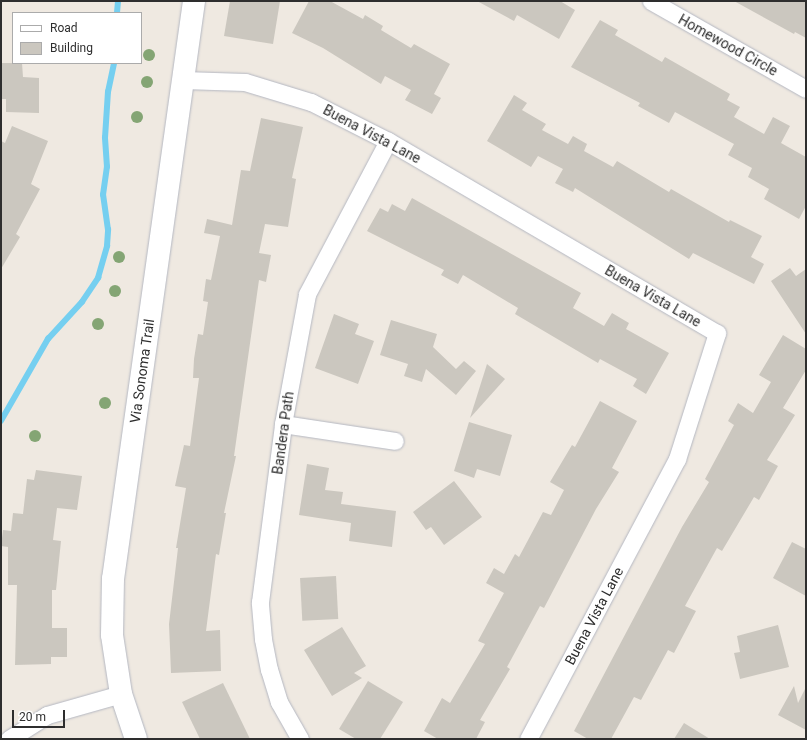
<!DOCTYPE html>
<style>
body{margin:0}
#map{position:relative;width:807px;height:740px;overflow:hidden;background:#efe9e1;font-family:Roboto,sans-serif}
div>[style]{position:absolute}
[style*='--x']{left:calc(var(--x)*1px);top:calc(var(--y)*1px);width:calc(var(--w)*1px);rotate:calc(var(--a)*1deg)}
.stream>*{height:5.5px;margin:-2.75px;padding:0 2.75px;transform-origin:2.75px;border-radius:2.75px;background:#75cff0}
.building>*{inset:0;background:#cbc7bf;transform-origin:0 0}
.roads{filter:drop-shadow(0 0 1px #b4b7c1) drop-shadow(0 0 1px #b4b7c1)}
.street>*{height:17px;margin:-8.5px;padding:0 8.5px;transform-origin:8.5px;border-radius:8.5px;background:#fff}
.secondary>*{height:22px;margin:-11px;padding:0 11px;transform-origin:11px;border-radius:11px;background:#fff}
.trees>*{width:12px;height:12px;margin:-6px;border-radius:50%;background:#84a574}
span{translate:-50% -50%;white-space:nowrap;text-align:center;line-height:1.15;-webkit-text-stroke:3px #fff;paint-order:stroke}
.street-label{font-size:14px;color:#2e2e2e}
.frame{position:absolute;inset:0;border:2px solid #2e2e2e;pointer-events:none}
.legend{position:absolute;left:12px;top:12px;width:130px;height:52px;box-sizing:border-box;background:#fff;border:1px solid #ababab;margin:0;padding:5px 7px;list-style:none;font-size:12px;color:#2e2e2e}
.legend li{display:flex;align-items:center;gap:8px;height:20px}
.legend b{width:20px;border:1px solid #ababab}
.scale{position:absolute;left:12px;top:710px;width:53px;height:18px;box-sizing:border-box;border:2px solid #2e2e2e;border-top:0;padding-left:5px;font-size:12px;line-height:14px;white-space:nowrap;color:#2e2e2e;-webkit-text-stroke:3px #fff;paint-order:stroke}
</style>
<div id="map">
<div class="stream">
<div style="--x:117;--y:13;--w:12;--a:-85"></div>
<div style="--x:1;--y:421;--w:95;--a:-60.2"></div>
<div style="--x:48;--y:339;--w:50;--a:-47.4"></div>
<div style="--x:82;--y:302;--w:29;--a:-56"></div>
<div style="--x:98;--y:278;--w:33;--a:-74"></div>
<div style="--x:107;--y:246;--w:16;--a:-86"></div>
<div style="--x:108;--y:230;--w:35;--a:-98"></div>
<div style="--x:103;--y:195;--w:28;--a:-82"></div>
<div style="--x:107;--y:167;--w:29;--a:-94"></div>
<div style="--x:105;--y:138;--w:46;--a:-86.3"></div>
<div style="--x:108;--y:92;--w:30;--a:-78"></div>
</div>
<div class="building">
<div style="clip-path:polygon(230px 1px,280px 1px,273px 44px,224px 36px)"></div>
<div style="clip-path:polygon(309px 1px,330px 1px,363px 19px,365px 15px,383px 26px,381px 30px,411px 48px,414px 44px,450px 64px,434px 94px,441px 98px,432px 114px,405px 100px,411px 90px,385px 76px,381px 84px,323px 48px,292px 33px)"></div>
<div style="clip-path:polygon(477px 1px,560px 1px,575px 10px,559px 39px,517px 15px,514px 21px)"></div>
<div style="clip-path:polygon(734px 1px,806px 1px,806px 38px,795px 32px,794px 34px)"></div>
<div style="clip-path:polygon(600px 20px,618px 30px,615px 35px,662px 62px,665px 57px,730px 94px,727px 100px,740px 107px,734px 117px,764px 134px,773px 117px,790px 126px,781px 143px,806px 157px,806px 206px,799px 219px,764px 199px,769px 189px,748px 177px,752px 168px,728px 155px,734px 144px,675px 112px,669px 123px,638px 106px,640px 103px,571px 67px)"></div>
<div style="clip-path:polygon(1px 63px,22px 63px,23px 77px,39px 78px,39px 113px,6px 112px,6px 99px,1px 99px)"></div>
<div style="clip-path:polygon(514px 95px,527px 103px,522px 110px,546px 124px,542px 130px,568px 144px,573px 136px,587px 144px,584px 151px,613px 167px,617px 161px,669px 192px,671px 189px,729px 222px,730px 220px,762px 236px,751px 257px,764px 264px,754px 284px,693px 253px,689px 259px,575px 188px,573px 192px,555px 183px,563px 169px,538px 156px,531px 167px,487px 141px)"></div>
<div style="clip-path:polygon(261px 118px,303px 127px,292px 178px,296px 179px,288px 227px,265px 224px,259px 253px,271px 255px,266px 282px,259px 280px,234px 456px,236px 456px,224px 513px,226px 513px,219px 555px,216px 554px,206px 631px,220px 630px,221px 671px,171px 673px,169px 624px,178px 548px,176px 548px,186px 488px,175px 486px,184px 445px,190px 446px,199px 378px,193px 378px,194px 359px,198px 334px,203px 335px,208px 302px,203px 301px,206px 279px,211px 280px,220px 236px,204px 233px,207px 219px,232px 225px,241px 170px,250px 171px)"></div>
<div style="clip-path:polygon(12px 126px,48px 141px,31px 184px,40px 189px,16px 234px,20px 237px,1px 269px,1px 141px,5px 143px)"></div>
<div style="clip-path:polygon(412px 198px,581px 293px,573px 308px,604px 326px,612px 313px,629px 323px,626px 329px,669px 353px,646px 394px,633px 386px,637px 379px,600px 359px,598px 363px,515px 314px,518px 308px,463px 275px,458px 284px,441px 275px,444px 270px,367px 231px,380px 208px,388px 212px,392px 204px,405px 211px)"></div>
<div style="clip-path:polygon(790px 268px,796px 276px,806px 269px,806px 334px,771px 281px)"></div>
<div style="clip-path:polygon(334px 314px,359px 324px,355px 334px,374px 341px,358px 384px,315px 368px)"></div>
<div style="clip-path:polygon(391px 320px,437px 334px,433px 347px,456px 369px,464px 361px,476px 371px,456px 395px,426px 369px,422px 382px,404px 376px,408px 364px,380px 355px)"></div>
<div style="clip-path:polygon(783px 335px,806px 349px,806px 370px,783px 408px,795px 415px,767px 460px,778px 466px,759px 500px,754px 497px,722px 551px,717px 548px,685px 606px,696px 611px,674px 653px,668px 650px,641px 700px,634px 697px,611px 739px,588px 739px,574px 731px,682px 527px,709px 482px,705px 479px,734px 425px,728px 421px,738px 403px,753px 413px,771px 382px,759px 375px)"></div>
<div style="clip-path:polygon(487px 364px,505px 379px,470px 418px)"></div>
<div style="clip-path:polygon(600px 401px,637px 421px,612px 468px,619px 472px,596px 509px,544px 608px,540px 606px,507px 667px,510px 669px,480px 720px,485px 722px,476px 739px,438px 739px,424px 731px,442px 698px,450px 703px,485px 644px,478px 641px,504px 593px,486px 583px,494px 568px,504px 574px,515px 554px,519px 557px,543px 512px,551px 515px,564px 490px,550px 482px,572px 445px,575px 447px)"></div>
<div style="clip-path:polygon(469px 422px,512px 435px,500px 476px,477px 469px,474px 478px,454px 471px)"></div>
<div style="clip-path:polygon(307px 464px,329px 468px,325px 490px,343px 492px,341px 504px,396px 511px,392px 547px,349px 541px,351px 523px,299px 515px)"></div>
<div style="clip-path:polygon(36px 470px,82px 476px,77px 510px,57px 508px,53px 540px,61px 541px,56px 590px,52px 590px,52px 628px,67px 628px,67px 657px,51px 657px,51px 664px,15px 665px,17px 585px,8px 585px,8px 547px,1px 546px,3px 530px,11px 531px,13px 513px,23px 514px,27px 479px,34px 480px)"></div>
<div style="clip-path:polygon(454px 481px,482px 517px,444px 545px,431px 527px,426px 530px,413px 512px)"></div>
<div style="clip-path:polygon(792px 542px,806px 549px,806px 596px,773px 578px)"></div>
<div style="left:336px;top:576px;width:43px;height:36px;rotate:87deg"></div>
<div style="clip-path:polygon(778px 625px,789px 667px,740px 679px,734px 653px,740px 652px,737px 636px)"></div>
<div style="clip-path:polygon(342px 627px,366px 666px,354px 673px,362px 678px,332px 696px,304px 650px)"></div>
<div style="clip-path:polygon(368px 681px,403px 702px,380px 739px,356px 739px,339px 729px)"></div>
<div style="clip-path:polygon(223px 683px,250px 739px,200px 739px,182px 702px)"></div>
<div style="clip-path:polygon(794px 686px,798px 703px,806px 687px,806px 730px,778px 715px)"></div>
<div style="clip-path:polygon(684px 723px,710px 739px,674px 739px)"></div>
</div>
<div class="roads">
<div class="street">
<div style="--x:651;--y:1;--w:178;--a:29.6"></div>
<div style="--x:183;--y:80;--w:62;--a:1.8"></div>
<div style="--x:245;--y:82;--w:69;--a:16.9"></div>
<div style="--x:311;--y:102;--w:86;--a:26.9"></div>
<div style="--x:388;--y:141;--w:381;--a:30.3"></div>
<div style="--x:717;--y:333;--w:132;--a:107.6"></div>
<div style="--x:677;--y:459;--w:317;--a:118"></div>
<div style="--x:283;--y:424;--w:113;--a:8.6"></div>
<div style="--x:9;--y:739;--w:45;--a:-32.3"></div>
<div style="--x:47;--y:715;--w:77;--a:-15.8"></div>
<div style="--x:300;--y:739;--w:43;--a:-119.6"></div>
<div style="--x:279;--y:702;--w:34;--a:-107"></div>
<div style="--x:269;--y:670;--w:32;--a:-101"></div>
<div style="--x:263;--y:639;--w:37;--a:-95"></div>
<div style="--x:260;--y:602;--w:179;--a:-82.6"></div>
<div style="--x:283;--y:424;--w:132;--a:-79.5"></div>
<div style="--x:307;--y:294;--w:173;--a:-62.1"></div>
</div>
<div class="secondary">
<div style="--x:136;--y:739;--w:47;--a:-108.4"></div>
<div style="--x:121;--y:694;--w:60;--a:-98.7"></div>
<div style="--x:112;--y:635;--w:56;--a:-89"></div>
<div style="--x:113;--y:579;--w:584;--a:-82.02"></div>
</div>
</div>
<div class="trees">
<div style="left:149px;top:55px"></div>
<div style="left:147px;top:82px"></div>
<div style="left:137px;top:117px"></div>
<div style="left:119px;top:257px"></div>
<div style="left:115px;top:291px"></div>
<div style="left:98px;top:324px"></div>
<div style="left:105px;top:403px"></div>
<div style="left:35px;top:436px"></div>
</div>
<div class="street-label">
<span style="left:728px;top:45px;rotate:29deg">Homewood Circle</span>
<span style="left:372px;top:134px;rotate:28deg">Buena Vista Lane</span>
<span style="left:653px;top:296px;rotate:30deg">Buena Vista Lane</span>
<span style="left:142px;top:371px;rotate:-82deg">Via Sonoma Trail</span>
<span style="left:283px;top:433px;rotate:-82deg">Bandera Path</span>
<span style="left:594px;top:616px;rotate:-62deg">Buena Vista Lane</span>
</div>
<div class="frame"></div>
<ul class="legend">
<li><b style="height:5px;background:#fff"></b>Road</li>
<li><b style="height:11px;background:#cbc7bf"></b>Building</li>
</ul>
<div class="scale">20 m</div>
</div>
